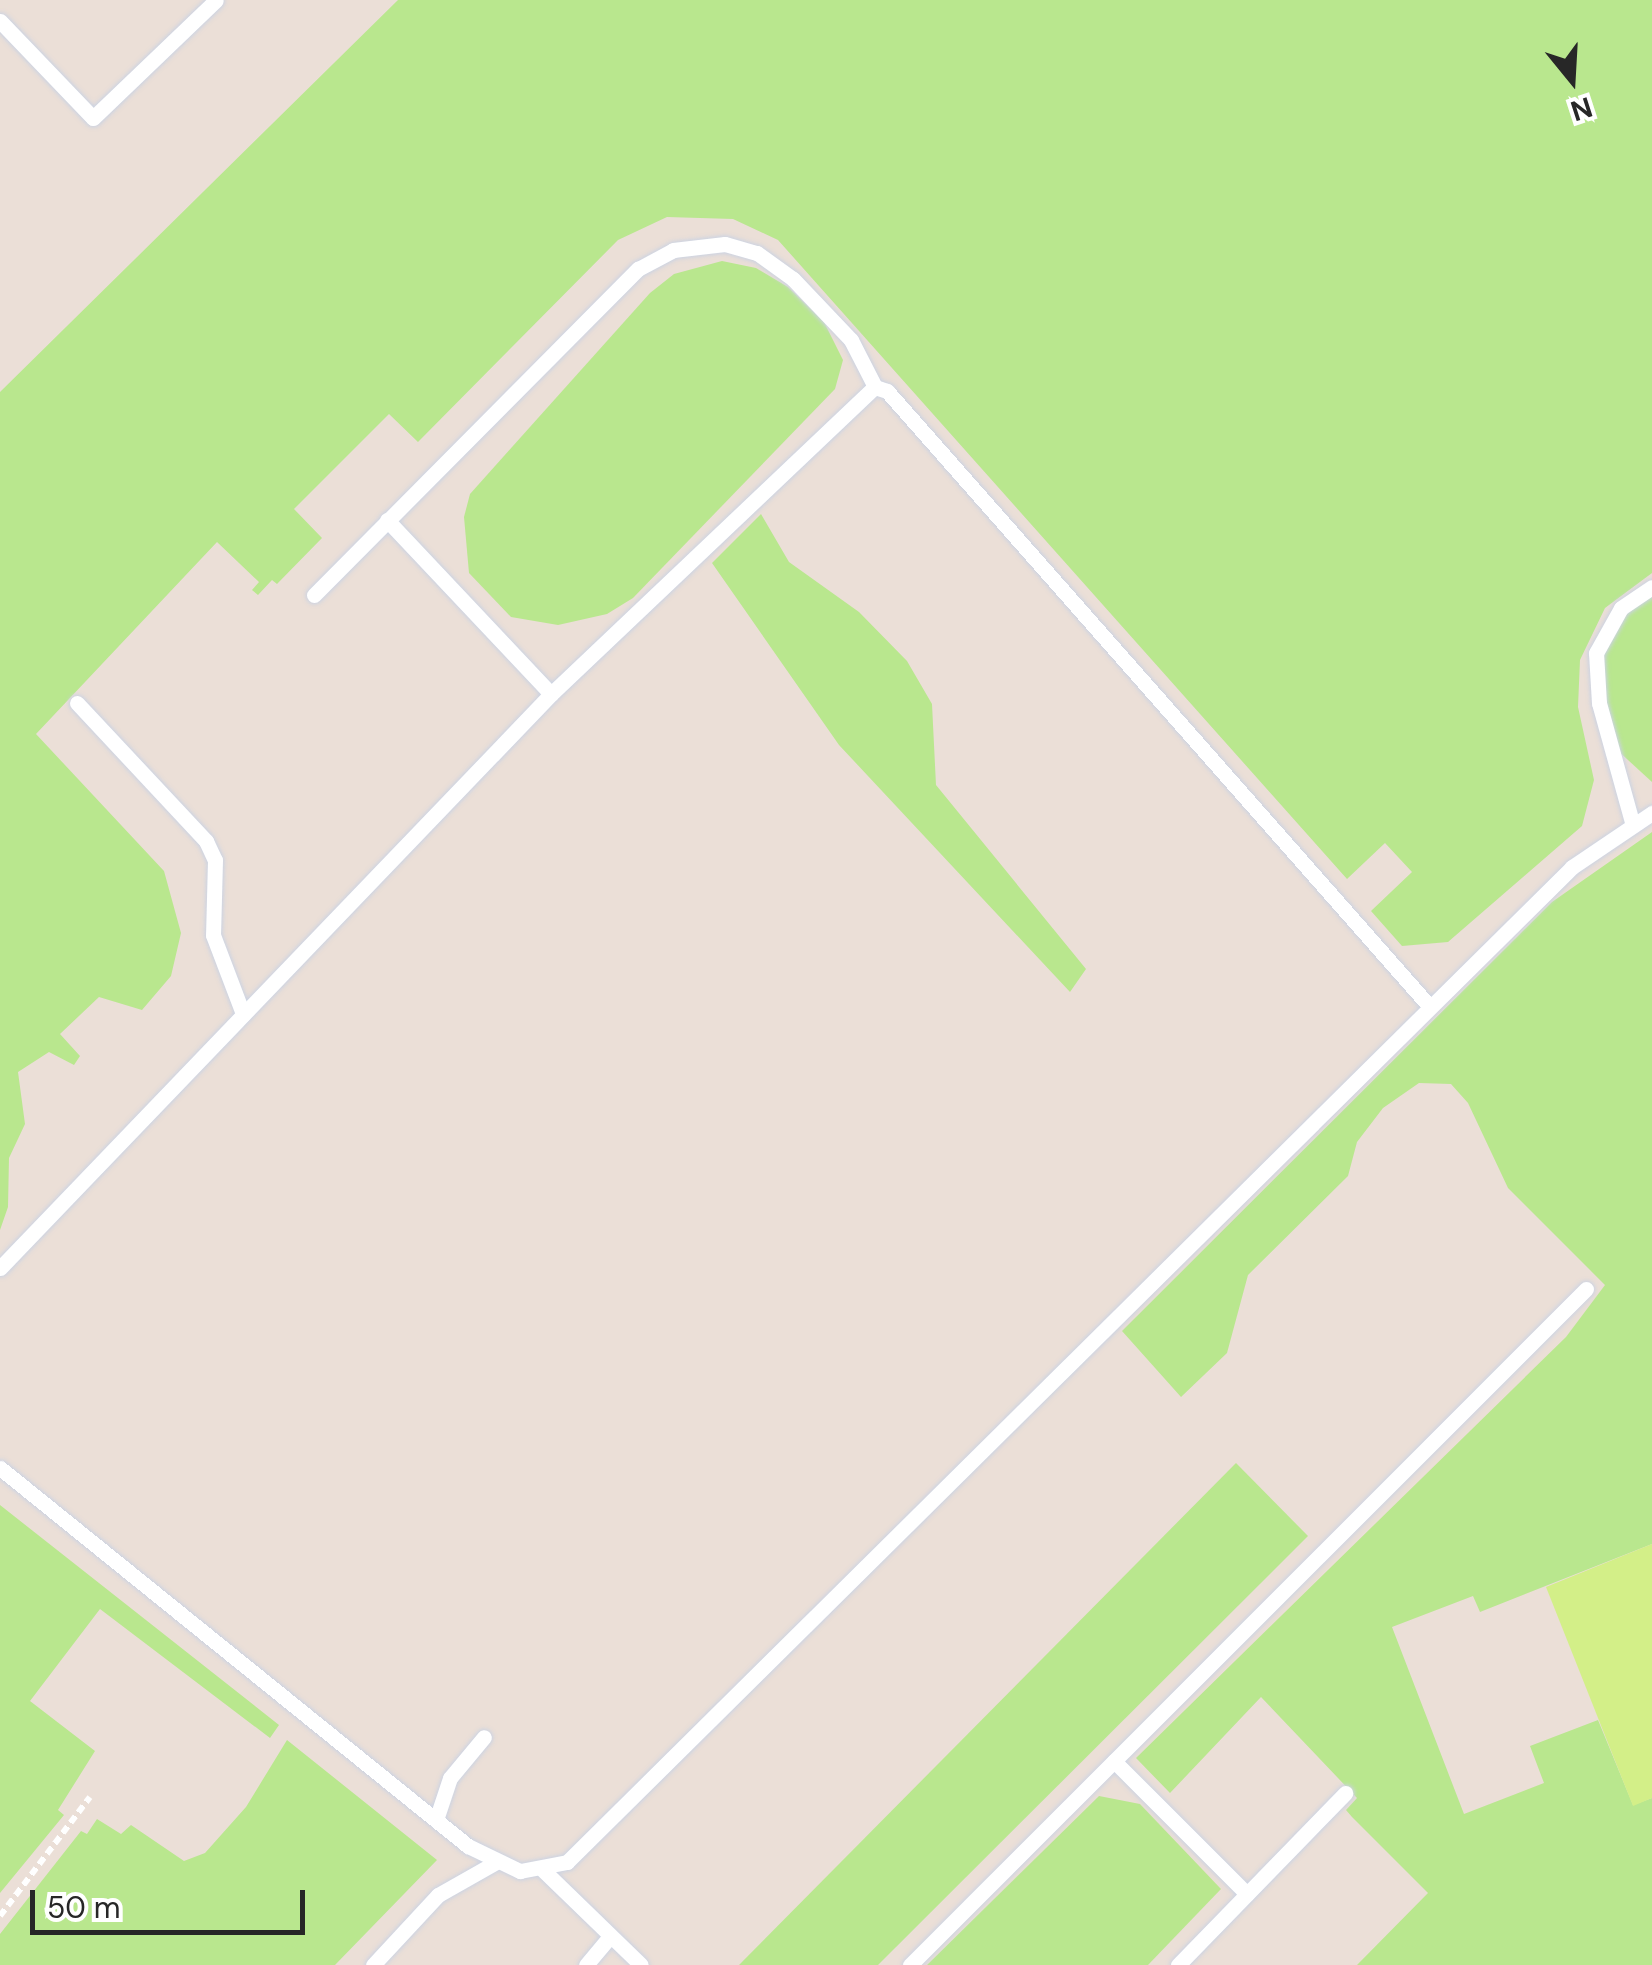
<!DOCTYPE html>
<style>
body{margin:0}
#map{position:relative;width:1652px;height:1965px;overflow:hidden;background:#ebdfd7;font-family:"DM Sans",sans-serif}
div>[style]{position:absolute}
[style*='--x']{left:calc(var(--x)*1px);top:calc(var(--y)*1px);width:calc(var(--w)*1px);rotate:calc(var(--a)*1deg)}
.green>*{inset:0;background:#b9e78e}
.pitch>*{inset:0;background:#d3ef88}
.path>*{height:6px;margin-top:-3px;transform-origin:0;background:repeating-linear-gradient(90deg,#fff 0 8px,transparent 0 13px)}
.roads{filter:drop-shadow(0 0 2px #ccd3e2) drop-shadow(0 0 2px #ccd3e2)}
.lane>*{height:15px;margin:-7.5px;padding:0 7.5px;transform-origin:7.5px;border-radius:7.5px;background:#fff}
span{translate:-50% -50%;white-space:nowrap;text-align:center;line-height:1.15;-webkit-text-stroke:10px #fff;paint-order:stroke}
.north{position:absolute;left:1522px;top:30px;width:100px;height:100px;-webkit-text-stroke:8px #fff;paint-order:stroke;rotate:162deg;font-size:28px;font-weight:700;line-height:40px;text-align:center;color:#272727}
.north::after{content:'';display:block;margin:auto;width:35px;height:45px;background:#272727;clip-path:polygon(50% 0,100% 100%,50% 72%,0 100%)}
.scale{position:absolute;left:30px;top:1890px;width:275px;height:45px;box-sizing:border-box;border:5px solid #272727;border-top:0;padding-left:12px;font-size:30px;line-height:35px;white-space:nowrap;color:#272727;-webkit-text-stroke:8px #fff;paint-order:stroke}
</style>
<div id="map">
<div class="green">
<div style="clip-path:polygon(398px 0,1652px 0,1652px 573px,1605px 608px,1580px 660px,1578px 707px,1594px 780px,1582px 826px,1448px 942px,1402px 946px,1371px 911px,1412px 872px,1385px 843px,1347px 879px,778px 240px,733px 219px,667px 217px,618px 240px,418px 442px,389px 414px,294px 509px,322px 538px,277px 584px,272px 580px,258px 595px,252px 590px,259px 582px,217px 542px,36px 734px,164px 871px,181px 933px,171px 976px,142px 1010px,99px 997px,60px 1034px,80px 1056px,74px 1065px,49px 1052px,18px 1072px,25px 1124px,9px 1158px,8px 1207px,0 1230px,0 392px)"></div>
<div style="clip-path:polygon(722px 261px,756px 268px,788px 287px,824px 322px,843px 360px,835px 389px,633px 598px,607px 614px,558px 625px,511px 617px,469px 573px,464px 517px,470px 494px,650px 293px,674px 274px)"></div>
<div style="clip-path:polygon(761px 514px,789px 562px,859px 612px,907px 661px,932px 704px,936px 785px,1086px 969px,1070px 992px,839px 745px,712px 563px)"></div>
<div style="clip-path:polygon(1652px 594px,1652px 782px,1616px 749px,1600px 688px,1605px 649px,1631px 604px)"></div>
<div style="clip-path:polygon(1652px 832px,1652px 1544px,1480px 1612px,1473px 1596px,1392px 1627px,1464px 1814px,1544px 1783px,1530px 1746px,1598px 1720px,1633px 1805px,1652px 1798px,1652px 1965px,1357px 1965px,1428px 1893px,1352px 1817px,1346px 1810px,1357px 1798px,1261px 1697px,1170px 1793px,1136px 1758px,1566px 1337px,1605px 1285px,1508px 1188px,1468px 1103px,1451px 1084px,1419px 1083px,1383px 1108px,1357px 1142px,1348px 1176px,1248px 1275px,1227px 1353px,1181px 1397px,1122px 1331px,1552px 902px)"></div>
<div style="clip-path:polygon(1236px 1463px,1308px 1536px,878px 1965px,739px 1965px)"></div>
<div style="clip-path:polygon(0 1505px,279px 1725px,270px 1738px,100px 1609px,30px 1701px,95px 1751px,58px 1810px,64px 1815px,0 1893px)"></div>
<div style="clip-path:polygon(287px 1740px,437px 1860px,335px 1965px,0 1965px,0 1934px,81px 1831px,87px 1834px,97px 1819px,121px 1834px,131px 1825px,184px 1861px,205px 1853px,246px 1807px)"></div>
<div style="clip-path:polygon(1099px 1796px,1140px 1804px,1221px 1889px,1148px 1965px,927px 1965px)"></div>
</div>
<div class="pitch">
<div style="clip-path:polygon(1652px 1544px,1652px 1798px,1633px 1806px,1546px 1587px)"></div>
</div>
<div class="path">
<div style="--x:0;--y:1916;--w:149;--a:-52.9"></div>
</div>
<div class="roads">
<div class="lane">
<div style="--x:0;--y:21;--w:134;--a:46.2"></div>
<div style="--x:93;--y:118;--w:170;--a:-43.8"></div>
<div style="--x:387;--y:520;--w:239;--a:46.7"></div>
<div style="--x:314;--y:595;--w:460;--a:-45.2"></div>
<div style="--x:638;--y:269;--w:40;--a:-28"></div>
<div style="--x:673;--y:250;--w:52;--a:-6.6"></div>
<div style="--x:725;--y:244;--w:33;--a:16"></div>
<div style="--x:757;--y:253;--w:44;--a:35.8"></div>
<div style="--x:793;--y:279;--w:84;--a:46.4"></div>
<div style="--x:851;--y:340;--w:53;--a:62.9"></div>
<div style="--x:77;--y:703;--w:189;--a:46.9"></div>
<div style="--x:206;--y:841;--w:21;--a:65"></div>
<div style="--x:215;--y:860;--w:75;--a:91.5"></div>
<div style="--x:213;--y:935;--w:85;--a:69.2"></div>
<div style="--x:1632;--y:822;--w:123;--a:-105.5"></div>
<div style="--x:1599;--y:703;--w:50;--a:-93.4"></div>
<div style="--x:1596;--y:653;--w:51;--a:-60.9"></div>
<div style="--x:1621;--y:608;--w:37;--a:-34"></div>
<div style="--x:0;--y:1268;--w:796;--a:-46.17"></div>
<div style="--x:551;--y:694;--w:446;--a:-43.5"></div>
<div style="--x:875;--y:387;--w:13;--a:18"></div>
<div style="--x:887;--y:391;--w:821;--a:48.6"></div>
<div style="--x:0;--y:1468;--w:602;--a:38.93"></div>
<div style="--x:468;--y:1846;--w:58;--a:25.7"></div>
<div style="--x:520;--y:1871;--w:48;--a:-10.8"></div>
<div style="--x:567;--y:1862;--w:1414;--a:-44.71"></div>
<div style="--x:1572;--y:867;--w:97;--a:-34"></div>
<div style="--x:1114;--y:1761;--w:188;--a:45"></div>
<div style="--x:436;--y:1820;--w:44;--a:-71.6"></div>
<div style="--x:450;--y:1778;--w:53;--a:-50.3"></div>
<div style="--x:543;--y:1870;--w:136;--a:44.1"></div>
<div style="--x:373;--y:1965;--w:96;--a:-47.1"></div>
<div style="--x:438;--y:1895;--w:67;--a:-29.6"></div>
<div style="--x:586;--y:1965;--w:38;--a:-50"></div>
<div style="--x:910;--y:1965;--w:956;--a:-45"></div>
<div style="--x:1178;--y:1965;--w:240;--a:-45.8"></div>
</div>
</div>
<div class="north">N</div>
<div class="scale">50 m</div>
</div>
